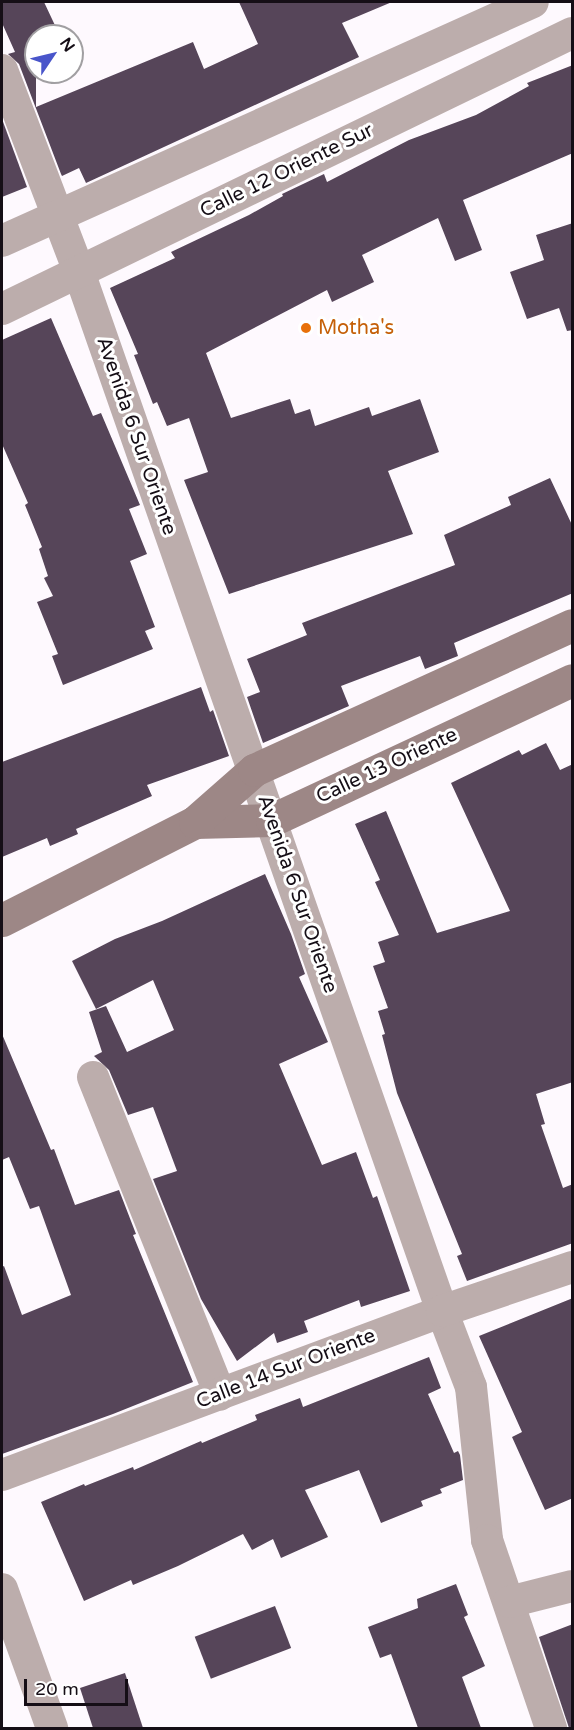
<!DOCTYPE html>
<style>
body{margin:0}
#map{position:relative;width:574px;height:1730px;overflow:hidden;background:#fef9fe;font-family:"Varela Round",sans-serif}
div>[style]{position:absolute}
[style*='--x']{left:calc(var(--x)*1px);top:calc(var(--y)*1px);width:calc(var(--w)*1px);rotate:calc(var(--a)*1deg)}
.building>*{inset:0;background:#564559;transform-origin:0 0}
.street>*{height:32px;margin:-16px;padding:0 16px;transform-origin:16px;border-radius:16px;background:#bcadac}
.secondary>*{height:33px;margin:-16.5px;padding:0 16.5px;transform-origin:16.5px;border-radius:16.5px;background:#9d8786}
.dots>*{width:16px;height:16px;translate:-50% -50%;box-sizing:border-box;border:3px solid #fff;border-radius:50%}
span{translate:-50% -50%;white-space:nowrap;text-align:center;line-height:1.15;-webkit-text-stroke:6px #fff;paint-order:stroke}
.street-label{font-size:20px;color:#150e16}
.food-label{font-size:20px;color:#c56008}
.left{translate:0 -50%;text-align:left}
.frame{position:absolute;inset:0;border:3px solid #150e16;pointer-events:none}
.north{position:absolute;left:24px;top:24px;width:60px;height:60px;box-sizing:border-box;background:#fff;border:2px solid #a19fa2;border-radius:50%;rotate:55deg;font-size:16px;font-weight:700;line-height:24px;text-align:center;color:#150e16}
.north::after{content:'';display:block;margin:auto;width:21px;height:27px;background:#4955ca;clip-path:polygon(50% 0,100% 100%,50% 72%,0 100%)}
.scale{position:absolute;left:24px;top:1679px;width:104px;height:27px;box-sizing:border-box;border:3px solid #150e16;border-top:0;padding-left:8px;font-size:18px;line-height:21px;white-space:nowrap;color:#150e16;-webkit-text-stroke:4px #fff;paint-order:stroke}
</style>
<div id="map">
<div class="building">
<div style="clip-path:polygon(2px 2px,44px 2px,60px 36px,36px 36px,36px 107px,193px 42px,204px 69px,258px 44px,239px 2px,392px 2px,342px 23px,359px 57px,86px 183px,79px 168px,62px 176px,61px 174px,19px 64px,8px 54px,15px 52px,2px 23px)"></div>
<div style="clip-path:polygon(573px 65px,573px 153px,463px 200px,482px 250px,455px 261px,438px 218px,362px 255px,374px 282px,332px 302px,327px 290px,206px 353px,231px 418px,290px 399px,295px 414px,310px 409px,315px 426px,369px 407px,372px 416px,420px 399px,439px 452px,388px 471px,413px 534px,229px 594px,184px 480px,208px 472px,189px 418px,167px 426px,157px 402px,153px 404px,134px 355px,138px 354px,110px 288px,175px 258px,171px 252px,249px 215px,283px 196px,282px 194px,324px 174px,327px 182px,409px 140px,476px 115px,529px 86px,527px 83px)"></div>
<div style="clip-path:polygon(2px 119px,27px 187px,2px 197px)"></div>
<div style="clip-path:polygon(573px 223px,573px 330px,567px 331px,559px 308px,527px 319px,510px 272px,544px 260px,536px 235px)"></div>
<div style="clip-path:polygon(51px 318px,93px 416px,101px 413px,140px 505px,129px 509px,147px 554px,130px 561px,155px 627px,145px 631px,153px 649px,63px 685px,52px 656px,58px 654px,37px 602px,53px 596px,44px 578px,48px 576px,39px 549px,42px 547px,25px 505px,28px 503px,2px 444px,2px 340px)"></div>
<div style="clip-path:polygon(550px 478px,573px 527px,573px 593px,454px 643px,458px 656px,425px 669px,420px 656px,341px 686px,349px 706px,263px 743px,247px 697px,260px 692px,247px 659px,307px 635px,302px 623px,455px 565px,444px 535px,511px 505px,508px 497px)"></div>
<div style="clip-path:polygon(201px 687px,210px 712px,213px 710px,229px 756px,147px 785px,152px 796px,76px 829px,78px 834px,50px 846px,47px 838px,2px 857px,2px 762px)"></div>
<div style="clip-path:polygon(546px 743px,560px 770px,573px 764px,573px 1082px,536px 1094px,545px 1124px,541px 1125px,563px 1188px,573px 1184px,573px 1243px,467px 1281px,457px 1256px,462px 1254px,397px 1093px,382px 1035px,385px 1034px,378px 1011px,388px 1008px,373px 966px,385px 962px,378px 942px,399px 935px,375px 882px,380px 880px,355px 824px,386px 811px,437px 933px,510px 911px,451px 783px,519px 750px,522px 755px)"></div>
<div style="clip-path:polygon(265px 874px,291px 934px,305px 974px,299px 977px,328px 1042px,279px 1064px,322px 1165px,356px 1152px,373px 1198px,377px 1196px,410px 1291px,361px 1307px,359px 1300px,304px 1321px,308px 1332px,277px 1343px,274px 1333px,237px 1361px,201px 1299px,153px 1179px,177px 1171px,153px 1107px,128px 1115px,109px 1070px,94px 1056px,102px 1052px,89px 1012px,106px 1006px,127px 1052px,174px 1030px,153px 980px,96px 1009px,72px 961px,115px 939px,162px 921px)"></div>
<div style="clip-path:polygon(2px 1034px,51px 1150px,54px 1149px,75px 1205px,119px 1190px,136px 1234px,133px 1235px,193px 1382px,113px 1414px,2px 1454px,2px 1267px,4px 1266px,22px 1315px,71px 1295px,39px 1206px,30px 1209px,9px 1157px,2px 1160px)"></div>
<div style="clip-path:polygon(573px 1298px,573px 1498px,545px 1510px,512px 1437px,522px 1432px,479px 1336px)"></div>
<div style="clip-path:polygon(429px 1357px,441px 1388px,428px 1394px,454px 1453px,458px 1451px,460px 1455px,463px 1480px,440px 1489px,442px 1493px,421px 1501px,423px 1506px,381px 1523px,359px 1470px,305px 1490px,328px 1537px,281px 1558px,273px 1539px,252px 1550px,243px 1534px,178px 1566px,133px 1585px,131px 1580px,84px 1601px,41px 1502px,84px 1484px,85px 1486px,133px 1467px,134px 1470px,201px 1441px,202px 1443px,257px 1420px,255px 1415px,300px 1398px,303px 1407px)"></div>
<div style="clip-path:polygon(456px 1584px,468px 1615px,464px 1617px,485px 1666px,462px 1677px,481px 1728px,418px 1728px,391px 1654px,380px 1658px,368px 1627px,418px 1608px,417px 1599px)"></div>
<div style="left:275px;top:1606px;width:45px;height:86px;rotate:69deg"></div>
<div style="clip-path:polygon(573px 1624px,573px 1728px,569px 1728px,539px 1637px)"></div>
<div style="clip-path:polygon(125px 1673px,143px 1728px,93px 1728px,80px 1688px)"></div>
</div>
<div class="street">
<div style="--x:2;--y:70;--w:216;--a:69.1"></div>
<div style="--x:79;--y:272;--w:1101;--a:70.74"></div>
<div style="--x:442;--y:1311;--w:81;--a:69.1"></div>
<div style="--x:471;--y:1387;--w:154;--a:84"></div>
<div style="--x:487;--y:1540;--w:199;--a:71.2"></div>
<div style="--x:2;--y:241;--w:582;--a:-24.23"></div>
<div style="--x:2;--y:309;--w:633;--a:-25.84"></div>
<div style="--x:93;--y:1077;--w:342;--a:68.2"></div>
<div style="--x:2;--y:1475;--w:470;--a:-20.4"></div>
<div style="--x:442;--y:1311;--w:137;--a:-18.7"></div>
<div style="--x:2;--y:1589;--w:148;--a:70.2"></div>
<div style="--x:509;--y:1602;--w:65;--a:-14.3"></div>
</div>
<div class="secondary">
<div style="--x:195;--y:822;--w:77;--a:-1.5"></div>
<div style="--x:272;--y:820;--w:331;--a:-25"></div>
<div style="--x:2;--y:920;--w:216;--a:-26.9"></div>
<div style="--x:195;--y:822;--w:79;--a:-41.4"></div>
<div style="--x:254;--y:770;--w:349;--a:-24.5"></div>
</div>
<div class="dots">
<div style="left:306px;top:328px;background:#e8710a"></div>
</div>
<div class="street-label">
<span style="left:287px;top:171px;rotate:-26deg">Calle 12 Oriente Sur</span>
<span style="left:136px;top:436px;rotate:71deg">Avenida 6 Sur Oriente</span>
<span style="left:387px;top:766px;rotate:-25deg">Calle 13 Oriente</span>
<span style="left:297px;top:894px;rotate:71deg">Avenida 6 Sur Oriente</span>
<span style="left:286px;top:1369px;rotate:-21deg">Calle 14 Sur Oriente</span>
</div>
<div class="food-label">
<span class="left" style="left:318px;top:328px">Motha's</span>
</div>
<div class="frame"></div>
<div class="north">N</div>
<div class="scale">20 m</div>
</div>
